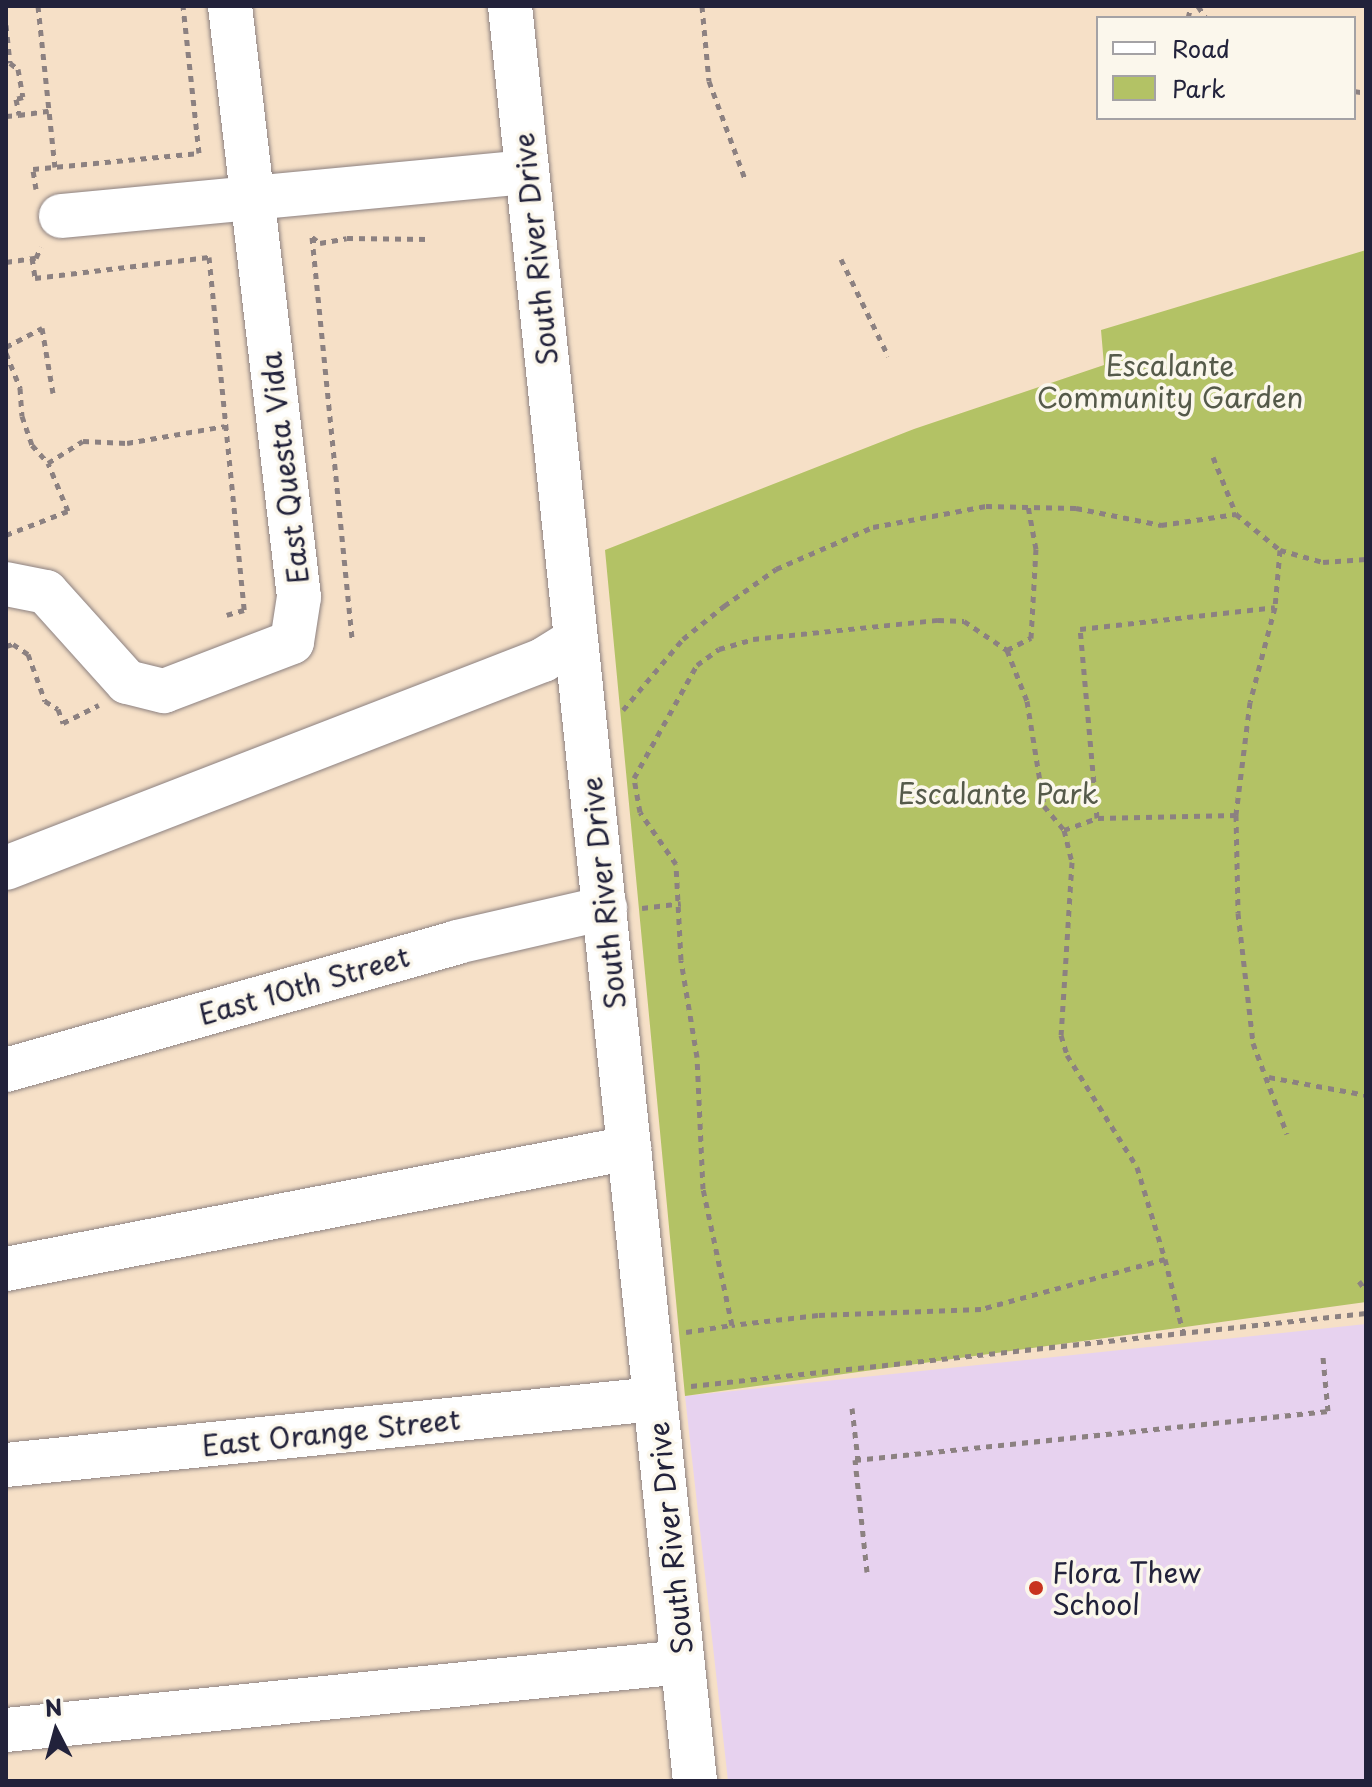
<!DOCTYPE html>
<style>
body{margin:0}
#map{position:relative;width:1372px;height:1787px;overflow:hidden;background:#f6e0c7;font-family:"Playpen Sans",sans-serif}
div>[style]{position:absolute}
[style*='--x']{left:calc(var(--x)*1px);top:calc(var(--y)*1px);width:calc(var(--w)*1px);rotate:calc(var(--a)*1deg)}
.built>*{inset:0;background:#e7d2ef}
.green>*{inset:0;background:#b3c265}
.path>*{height:5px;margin-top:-2.5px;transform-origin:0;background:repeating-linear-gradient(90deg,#8c8181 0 6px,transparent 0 12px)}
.roads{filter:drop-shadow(0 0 2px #8c8181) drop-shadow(0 0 2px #8c8181)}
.minor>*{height:44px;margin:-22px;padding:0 22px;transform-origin:22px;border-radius:22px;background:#fff}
.dots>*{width:22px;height:22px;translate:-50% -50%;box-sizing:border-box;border:4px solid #fbf7ec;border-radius:50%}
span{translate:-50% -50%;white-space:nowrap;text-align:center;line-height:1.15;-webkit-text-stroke:7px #fbf7ec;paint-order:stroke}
.street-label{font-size:28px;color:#22223b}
.park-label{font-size:28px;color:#555a4a}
.poi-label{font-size:28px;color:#22223b}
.left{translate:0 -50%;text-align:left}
.frame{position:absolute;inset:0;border:8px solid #22223b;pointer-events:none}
.legend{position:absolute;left:1096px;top:16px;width:260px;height:104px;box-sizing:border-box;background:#fbf7ec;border:2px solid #a4a2a5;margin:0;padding:10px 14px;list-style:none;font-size:24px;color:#22223b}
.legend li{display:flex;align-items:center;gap:16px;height:40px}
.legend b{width:40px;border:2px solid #a4a2a5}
.north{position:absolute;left:16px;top:1691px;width:80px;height:80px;-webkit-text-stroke:6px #fbf7ec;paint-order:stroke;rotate:354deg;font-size:22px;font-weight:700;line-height:32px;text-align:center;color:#22223b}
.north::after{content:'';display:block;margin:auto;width:28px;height:36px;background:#22223b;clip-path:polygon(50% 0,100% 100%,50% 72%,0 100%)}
</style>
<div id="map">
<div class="built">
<div style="clip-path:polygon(1366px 1324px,1366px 1781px,728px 1781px,685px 1396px)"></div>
</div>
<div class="green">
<div style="clip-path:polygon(1366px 250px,1366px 1302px,685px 1396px,605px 550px,914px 429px,1104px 365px,1101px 330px)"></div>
</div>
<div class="path">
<div style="--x:38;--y:6;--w:162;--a:84"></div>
<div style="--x:702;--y:6;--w:75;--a:84.7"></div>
<div style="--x:709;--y:81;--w:104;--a:69.8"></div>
<div style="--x:1198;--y:6;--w:14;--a:56"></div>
<div style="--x:1188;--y:18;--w:12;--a:-76"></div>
<div style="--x:6;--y:25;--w:38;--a:84"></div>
<div style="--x:10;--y:63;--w:10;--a:37"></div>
<div style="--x:18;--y:69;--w:28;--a:80"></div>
<div style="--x:23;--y:97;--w:7;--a:164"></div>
<div style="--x:16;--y:99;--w:16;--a:79"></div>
<div style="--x:19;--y:115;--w:30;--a:-8"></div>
<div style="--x:1354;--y:91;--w:12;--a:9"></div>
<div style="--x:6;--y:116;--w:13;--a:-4"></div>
<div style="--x:36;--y:189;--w:20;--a:-99"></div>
<div style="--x:33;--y:169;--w:167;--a:-5.5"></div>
<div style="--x:199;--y:153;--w:148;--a:-96.2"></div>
<div style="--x:312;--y:237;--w:404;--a:84.3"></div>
<div style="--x:312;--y:237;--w:10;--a:37"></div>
<div style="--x:320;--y:243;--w:27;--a:-10"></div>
<div style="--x:347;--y:238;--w:82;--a:0.7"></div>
<div style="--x:32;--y:258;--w:20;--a:81"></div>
<div style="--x:35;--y:278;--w:175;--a:-6.9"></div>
<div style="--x:209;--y:257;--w:355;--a:84.3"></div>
<div style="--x:244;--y:610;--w:18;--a:164"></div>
<div style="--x:841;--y:259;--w:108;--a:64.1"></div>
<div style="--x:6;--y:262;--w:30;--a:-8"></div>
<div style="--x:36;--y:258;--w:12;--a:-66"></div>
<div style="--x:6;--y:347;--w:41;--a:-27.8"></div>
<div style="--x:42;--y:328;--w:66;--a:80.4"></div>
<div style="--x:6;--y:353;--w:38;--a:68"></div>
<div style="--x:20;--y:388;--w:28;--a:86"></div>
<div style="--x:22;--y:416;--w:31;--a:71"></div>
<div style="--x:32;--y:445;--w:24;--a:48"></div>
<div style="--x:1213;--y:457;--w:61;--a:68"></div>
<div style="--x:1236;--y:514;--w:57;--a:39.3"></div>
<div style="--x:1280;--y:550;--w:45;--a:15.6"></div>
<div style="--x:1323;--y:562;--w:43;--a:-4"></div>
<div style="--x:6;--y:535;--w:66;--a:-21.2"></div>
<div style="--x:68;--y:511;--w:52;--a:-112.6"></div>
<div style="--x:48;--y:463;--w:41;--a:-32.2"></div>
<div style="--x:83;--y:441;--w:44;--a:2.6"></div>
<div style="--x:127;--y:443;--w:99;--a:-9.8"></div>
<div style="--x:1280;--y:550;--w:57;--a:95"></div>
<div style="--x:1275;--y:607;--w:98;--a:104.7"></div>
<div style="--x:1250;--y:702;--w:114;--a:97.1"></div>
<div style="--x:1236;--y:815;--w:98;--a:88.8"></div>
<div style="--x:1238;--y:913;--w:131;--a:83.4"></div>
<div style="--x:1253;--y:1043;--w:97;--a:69.5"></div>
<div style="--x:938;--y:620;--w:26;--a:2"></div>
<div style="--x:964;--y:621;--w:52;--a:34"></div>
<div style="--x:1007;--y:650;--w:55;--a:68.6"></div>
<div style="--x:1027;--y:701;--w:106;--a:80.8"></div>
<div style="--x:1044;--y:806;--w:31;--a:50"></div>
<div style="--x:1064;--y:830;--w:33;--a:76"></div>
<div style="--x:1072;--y:862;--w:173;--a:93.6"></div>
<div style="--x:1061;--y:1035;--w:21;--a:73"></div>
<div style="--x:1067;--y:1055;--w:132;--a:58"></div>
<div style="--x:1137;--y:1167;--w:96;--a:73.1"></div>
<div style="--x:1165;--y:1259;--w:191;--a:164.8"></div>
<div style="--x:981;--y:1309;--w:163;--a:177.9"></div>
<div style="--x:818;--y:1315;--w:87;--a:173.4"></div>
<div style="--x:732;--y:1325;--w:139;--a:-102"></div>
<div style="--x:703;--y:1189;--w:132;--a:-92.6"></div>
<div style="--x:697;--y:1057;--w:98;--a:-99.4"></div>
<div style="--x:681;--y:960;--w:96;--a:-93"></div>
<div style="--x:676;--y:864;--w:63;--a:-124.7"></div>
<div style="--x:640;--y:812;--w:35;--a:-100"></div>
<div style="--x:634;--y:778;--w:129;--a:-60.9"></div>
<div style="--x:697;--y:665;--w:27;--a:-36"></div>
<div style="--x:719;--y:649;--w:35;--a:-16"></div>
<div style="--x:753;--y:639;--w:186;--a:-5.9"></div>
<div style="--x:6;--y:646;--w:7;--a:-16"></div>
<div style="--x:13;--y:644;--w:18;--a:34"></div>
<div style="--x:28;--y:654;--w:50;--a:70.1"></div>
<div style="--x:45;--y:701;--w:15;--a:32"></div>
<div style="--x:58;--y:709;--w:15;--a:70"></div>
<div style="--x:63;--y:723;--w:40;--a:-26.6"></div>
<div style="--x:1007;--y:650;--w:27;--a:-27"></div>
<div style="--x:1031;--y:638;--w:89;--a:-86.8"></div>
<div style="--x:1036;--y:549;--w:44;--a:-100.5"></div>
<div style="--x:623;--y:710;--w:93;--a:-49.8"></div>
<div style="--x:683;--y:639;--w:53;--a:-38.8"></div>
<div style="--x:724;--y:606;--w:64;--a:-35.4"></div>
<div style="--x:776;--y:569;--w:106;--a:-23.4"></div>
<div style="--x:873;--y:527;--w:115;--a:-10.5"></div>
<div style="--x:986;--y:506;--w:90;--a:1.3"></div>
<div style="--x:1076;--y:508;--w:87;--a:11.3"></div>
<div style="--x:1161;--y:525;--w:76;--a:-8.3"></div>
<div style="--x:1236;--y:815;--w:139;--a:178.8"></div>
<div style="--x:1097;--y:818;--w:190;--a:-95.1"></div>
<div style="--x:1080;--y:629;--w:196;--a:-6.4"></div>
<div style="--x:1064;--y:830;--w:35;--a:-20"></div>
<div style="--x:642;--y:908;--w:39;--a:-7"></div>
<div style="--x:1269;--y:1077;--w:99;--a:10.5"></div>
<div style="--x:1165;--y:1259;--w:75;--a:76.1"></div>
<div style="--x:1359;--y:1281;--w:12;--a:55"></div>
<div style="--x:686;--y:1332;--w:47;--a:-8.7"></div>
<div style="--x:691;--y:1386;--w:679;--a:-6.17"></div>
<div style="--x:852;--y:1408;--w:52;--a:83.4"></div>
<div style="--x:867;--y:1572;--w:113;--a:-96.1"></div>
<div style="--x:855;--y:1460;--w:476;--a:-5.9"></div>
<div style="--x:1328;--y:1411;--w:54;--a:-95.3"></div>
</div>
<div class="roads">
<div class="minor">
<div style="--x:510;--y:6;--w:1785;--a:84.05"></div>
<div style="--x:61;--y:216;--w:468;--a:-5.4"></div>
<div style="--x:6;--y:584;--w:41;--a:11.3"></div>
<div style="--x:46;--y:592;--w:121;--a:48"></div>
<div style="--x:127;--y:682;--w:38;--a:14"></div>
<div style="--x:164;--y:691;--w:137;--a:-20.9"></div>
<div style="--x:292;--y:642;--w:46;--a:-81.2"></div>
<div style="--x:299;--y:597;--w:595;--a:-96.66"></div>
<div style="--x:6;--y:868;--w:576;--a:-21.17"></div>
<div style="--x:543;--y:660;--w:38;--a:-32"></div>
<div style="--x:6;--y:1070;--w:469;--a:-15.8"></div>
<div style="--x:457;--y:942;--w:152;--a:-12.9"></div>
<div style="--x:6;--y:1269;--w:635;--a:-10.99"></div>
<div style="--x:6;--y:1465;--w:652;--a:-5.81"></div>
<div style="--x:6;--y:1730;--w:679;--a:-5.74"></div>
</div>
</div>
<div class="dots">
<div style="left:1036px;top:1588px;background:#c8321e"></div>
</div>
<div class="street-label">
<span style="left:535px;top:249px;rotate:-96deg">South River Drive</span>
<span style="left:284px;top:468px;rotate:-97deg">East Questa Vida</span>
<span style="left:603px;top:893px;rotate:-96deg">South River Drive</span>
<span style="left:304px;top:985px;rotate:-16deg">East 10th Street</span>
<span style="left:331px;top:1432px;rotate:-6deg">East Orange Street</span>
<span style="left:670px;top:1538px;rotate:-96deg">South River Drive</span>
</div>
<div class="park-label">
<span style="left:1170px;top:381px">Escalante<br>Community Garden</span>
<span style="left:998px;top:793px">Escalante Park</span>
</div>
<div class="poi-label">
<span class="left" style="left:1052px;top:1588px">Flora Thew<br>School</span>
</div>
<div class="frame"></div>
<ul class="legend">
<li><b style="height:10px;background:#fff"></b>Road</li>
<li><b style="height:22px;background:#b3c265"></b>Park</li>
</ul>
<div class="north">N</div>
</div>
